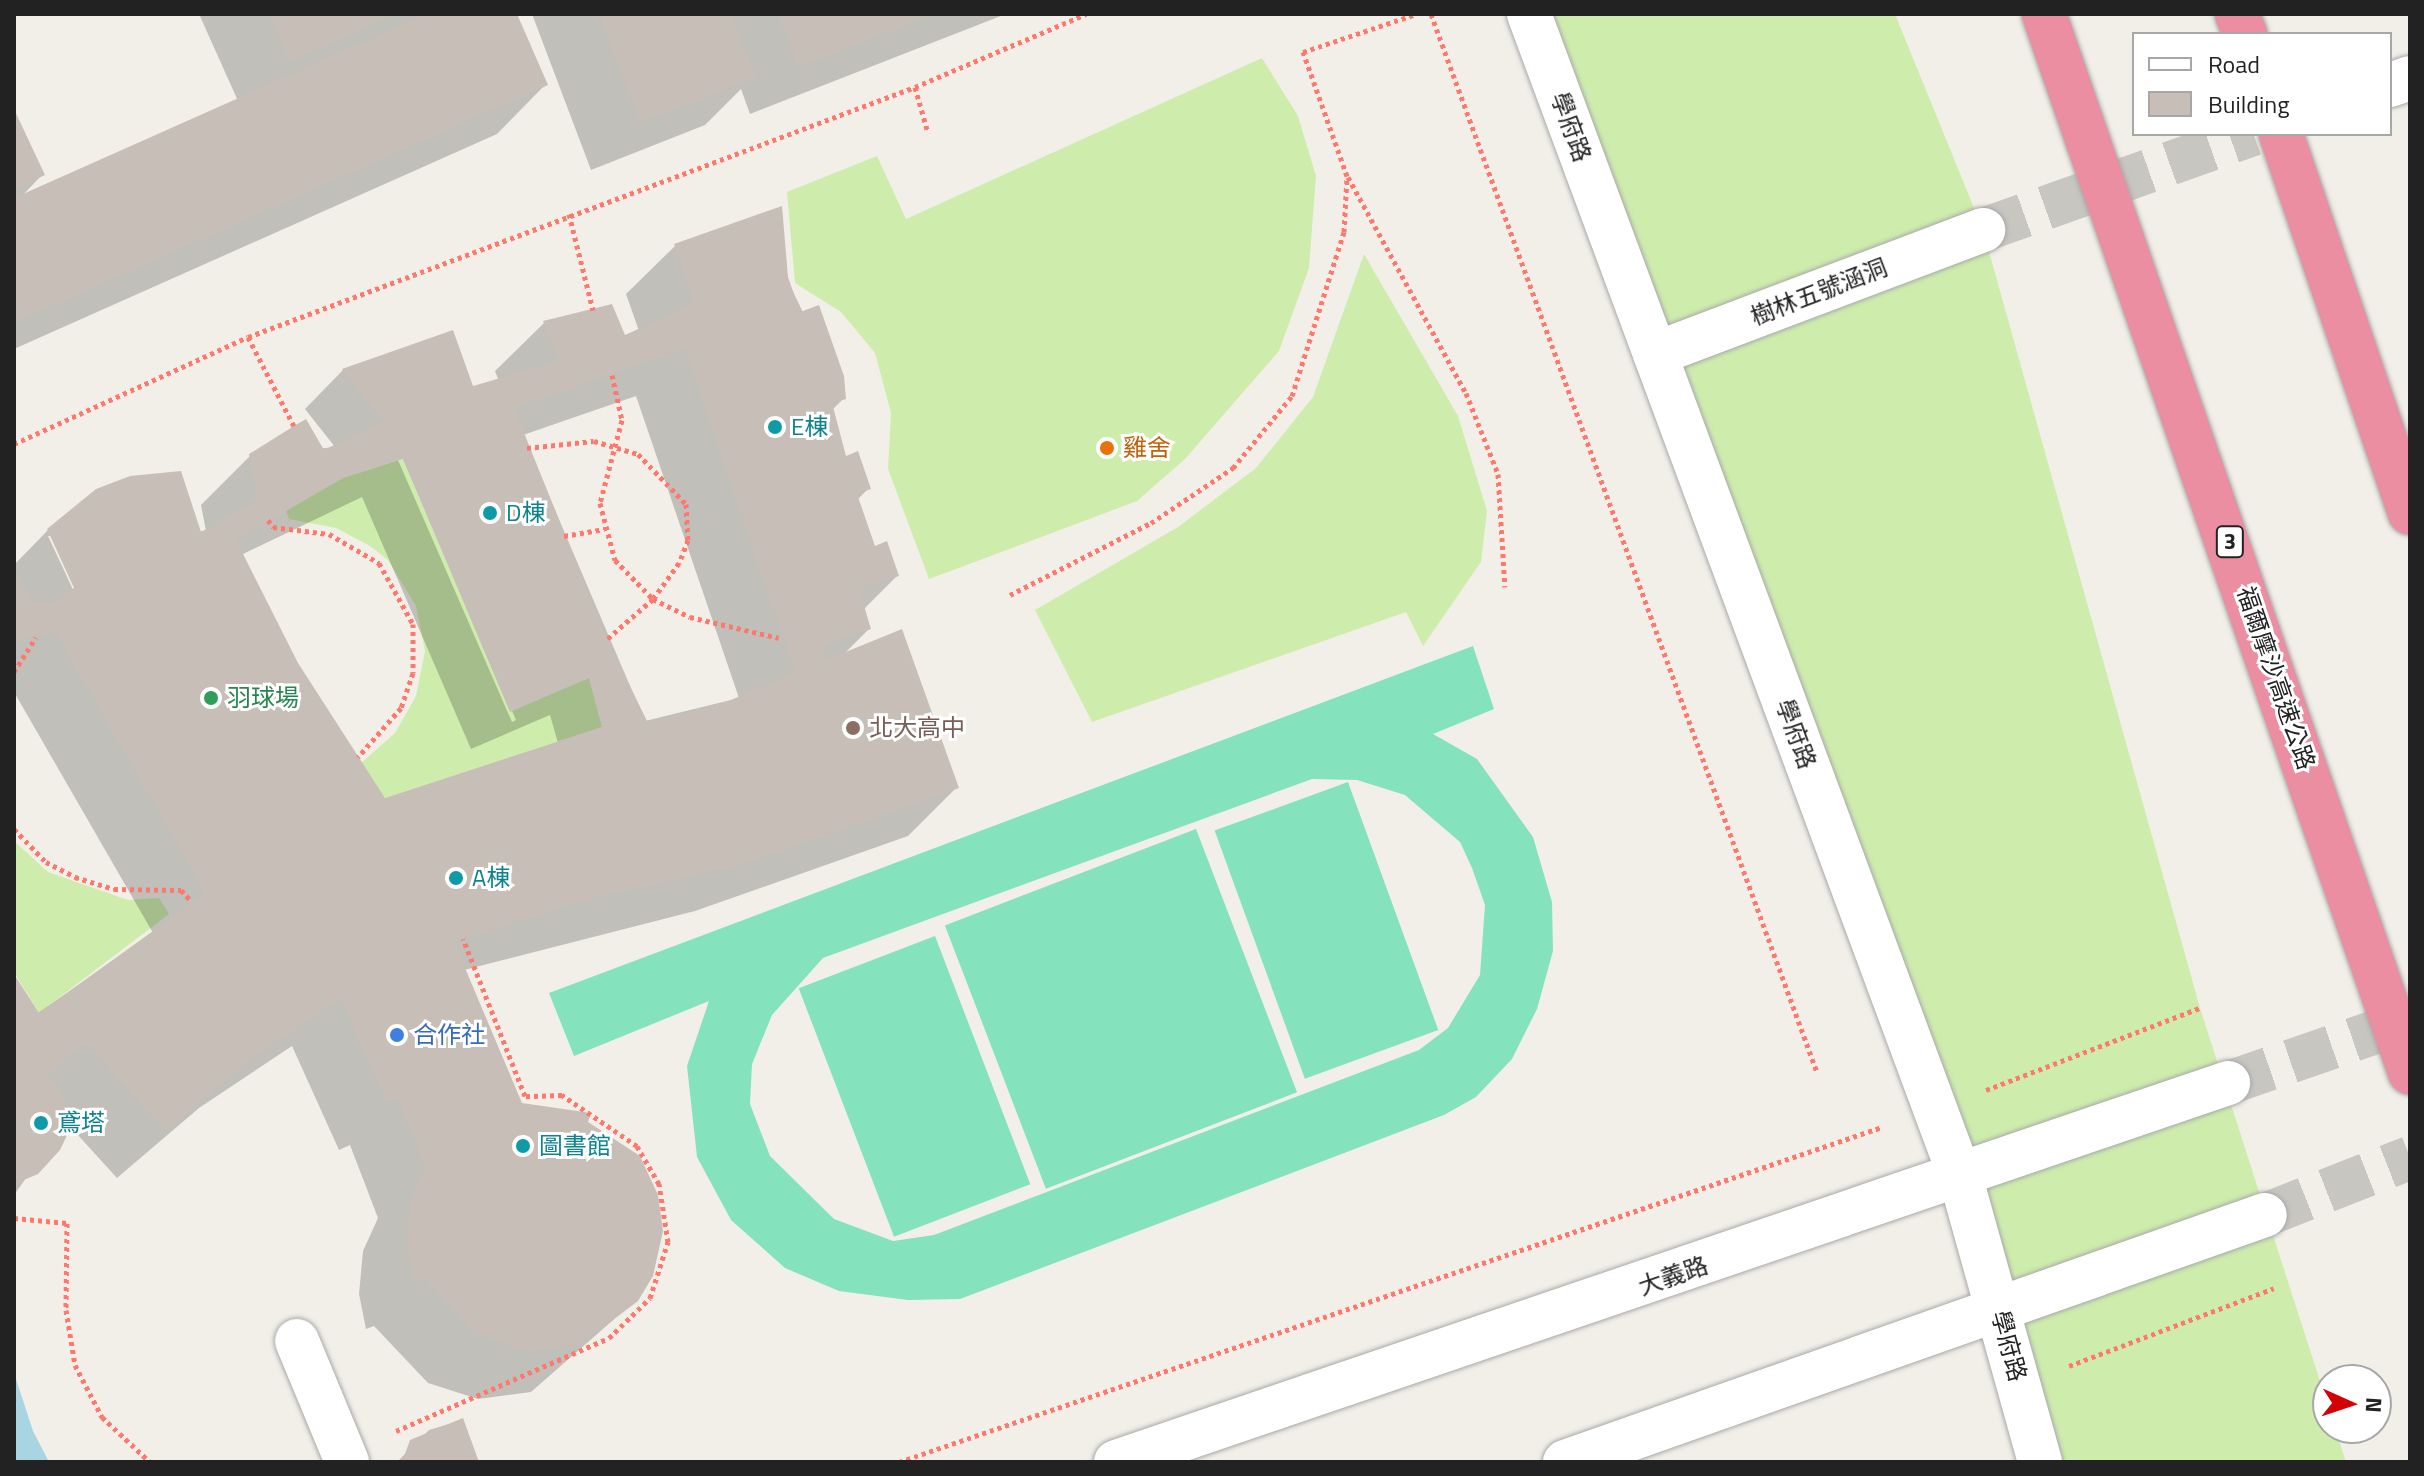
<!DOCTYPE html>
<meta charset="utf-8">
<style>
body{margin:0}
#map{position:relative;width:2424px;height:1476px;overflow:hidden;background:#f2efe8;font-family:"Titillium Web","Noto Sans TC",sans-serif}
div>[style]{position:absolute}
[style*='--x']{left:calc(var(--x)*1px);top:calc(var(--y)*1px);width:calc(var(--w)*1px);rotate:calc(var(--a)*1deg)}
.grass>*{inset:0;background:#ceedad}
.pitch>*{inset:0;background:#84e3bc;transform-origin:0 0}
.water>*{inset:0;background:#a8d5e1}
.shadow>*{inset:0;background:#0003}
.building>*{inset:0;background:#c7beb7}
.minor-tunnel>*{height:44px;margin-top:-22px;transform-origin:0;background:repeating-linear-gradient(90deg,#c8c6c0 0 44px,transparent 0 66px)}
.path>*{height:5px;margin-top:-2.5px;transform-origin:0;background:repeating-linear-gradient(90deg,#ff786d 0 4px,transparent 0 8px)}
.roads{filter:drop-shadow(0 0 2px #a9a9a9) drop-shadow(0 0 2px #a9a9a9)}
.minor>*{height:44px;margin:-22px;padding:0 22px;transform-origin:22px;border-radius:22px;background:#fff}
.highway>*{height:44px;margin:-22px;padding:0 22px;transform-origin:22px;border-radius:22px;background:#eb8ea2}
.dots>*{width:22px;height:22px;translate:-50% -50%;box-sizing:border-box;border:4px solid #fff;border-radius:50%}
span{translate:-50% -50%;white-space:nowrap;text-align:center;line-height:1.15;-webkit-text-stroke:6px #fff;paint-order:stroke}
.shield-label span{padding:2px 6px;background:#fff;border:2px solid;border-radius:6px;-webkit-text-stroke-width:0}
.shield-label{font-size:22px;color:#222;font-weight:700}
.street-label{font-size:24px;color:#222}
.culture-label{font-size:24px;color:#0d838f}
.left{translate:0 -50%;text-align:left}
.food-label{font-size:24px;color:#c56008}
.leisure-label{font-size:24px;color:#27864d}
.education-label{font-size:24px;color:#785e54}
.shop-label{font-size:24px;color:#366cbe}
.frame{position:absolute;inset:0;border:16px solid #222;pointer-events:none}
.legend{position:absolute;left:2132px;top:32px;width:260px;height:104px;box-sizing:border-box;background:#fff;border:2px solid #a7a7a7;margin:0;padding:10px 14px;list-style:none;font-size:24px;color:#222}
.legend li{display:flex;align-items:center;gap:16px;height:40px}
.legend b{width:40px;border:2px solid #a7a7a7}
.north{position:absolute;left:2312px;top:1364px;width:80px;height:80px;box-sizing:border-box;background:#fff;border:2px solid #a7a7a7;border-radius:50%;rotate:93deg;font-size:22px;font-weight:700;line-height:32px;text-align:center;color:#222}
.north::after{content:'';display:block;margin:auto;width:28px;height:36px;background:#d40005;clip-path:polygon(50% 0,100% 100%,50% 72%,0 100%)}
</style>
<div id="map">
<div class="grass">
<div style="clip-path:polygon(1529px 14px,1895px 14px,1983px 230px,2200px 1008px,2328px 1406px,2328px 1428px,2335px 1428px,2346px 1462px,2055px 1462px)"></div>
<div style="clip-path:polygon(1262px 58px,1298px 116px,1316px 176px,1309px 268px,1279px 351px,1185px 459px,1137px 501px,929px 579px,888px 469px,891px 413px,875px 353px,841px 312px,795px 283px,787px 192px,877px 156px,906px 219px)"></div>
<div style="clip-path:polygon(1364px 254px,1458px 416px,1487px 511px,1481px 562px,1423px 646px,1406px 612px,1092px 722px,1035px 610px,1178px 527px,1256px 468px,1313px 397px)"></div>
<div style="clip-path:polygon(403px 459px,510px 711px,589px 678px,602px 727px,385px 798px,361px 763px,395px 733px,416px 696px,425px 651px,416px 606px,388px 560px,370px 546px,336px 528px,289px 519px,286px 510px,343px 478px)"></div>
<div style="clip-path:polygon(14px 841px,48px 872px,128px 900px,159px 898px,169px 914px,39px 1013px,14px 972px)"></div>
</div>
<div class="pitch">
<div style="clip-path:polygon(evenodd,1473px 646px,1494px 709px,1433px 734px,1477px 759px,1533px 837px,1552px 902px,1553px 951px,1537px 1009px,1512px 1059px,1476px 1097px,1444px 1115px,960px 1299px,908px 1300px,839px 1291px,785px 1268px,731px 1220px,697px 1157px,687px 1066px,709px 1001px,574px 1056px,549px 993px,1473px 646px,1312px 779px,1357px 780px,1405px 795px,1460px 842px,1472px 868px,1485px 905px,1480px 975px,1448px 1028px,1419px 1050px,934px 1235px,893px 1241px,834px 1219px,770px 1156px,750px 1104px,752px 1064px,772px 1015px,823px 958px,1312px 779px)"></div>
<div style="left:1348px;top:782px;width:264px;height:142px;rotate:70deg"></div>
<div style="left:1196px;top:829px;width:282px;height:269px;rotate:69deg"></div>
<div style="left:935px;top:936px;width:266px;height:146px;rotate:69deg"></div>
</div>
<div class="water">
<div style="clip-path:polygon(14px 1373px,33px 1431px,49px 1462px,14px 1462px)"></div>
</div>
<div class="shadow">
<div style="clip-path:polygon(199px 14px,514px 14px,545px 85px,497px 134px,14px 349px,14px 114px,42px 175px,20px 198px,238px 101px)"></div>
<div style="clip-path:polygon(532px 14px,1006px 14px,750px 114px,741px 89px,705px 125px,591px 170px)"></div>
<div style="clip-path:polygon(evenodd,675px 246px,786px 277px,844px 398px,832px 410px,844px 459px,869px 488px,857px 500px,873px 548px,897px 576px,863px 610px,869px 629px,842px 656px,957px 787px,908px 836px,695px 911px,464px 970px,520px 1105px,585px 1122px,636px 1300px,531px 1392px,478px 1399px,428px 1383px,374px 1326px,366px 1329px,359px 1294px,363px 1251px,378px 1218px,350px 1145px,339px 1150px,292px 1046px,199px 1108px,117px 1178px,66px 1122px,14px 1195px,14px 978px,38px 1013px,153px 933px,14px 692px,14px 565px,48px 530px,206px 531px,201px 505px,250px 456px,335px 447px,305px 409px,343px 370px,472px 389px,498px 379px,495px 371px,544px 323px,624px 337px,639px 331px,626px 294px,675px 246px,636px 396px,739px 698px,645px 721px,523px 435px,636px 396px,675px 246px,402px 457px,516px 720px,512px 722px,398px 460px,402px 457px,675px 246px,362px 497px,471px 749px,550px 715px,558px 743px,384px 800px,296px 664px,241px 555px,362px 497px,675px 246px,48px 536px,52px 536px,80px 596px,77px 598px,48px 536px)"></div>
<div style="clip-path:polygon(462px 1420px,477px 1462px,397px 1462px,429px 1430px)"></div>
</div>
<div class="building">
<div style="clip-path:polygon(269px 14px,397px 14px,290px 62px)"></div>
<div style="clip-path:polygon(427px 14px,517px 14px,548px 85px,14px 323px,14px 198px)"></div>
<div style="clip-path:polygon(599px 14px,731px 14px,756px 77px,640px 123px)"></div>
<div style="clip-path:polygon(779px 14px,935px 14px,799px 67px)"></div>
<div style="clip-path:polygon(14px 109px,45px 175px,14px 190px)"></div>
<div style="clip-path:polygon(evenodd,782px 206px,788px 277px,800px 312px,819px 305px,844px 376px,846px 399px,832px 403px,846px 456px,858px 451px,871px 489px,857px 494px,875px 546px,887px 541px,899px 576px,859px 589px,871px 629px,821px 646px,826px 660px,902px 629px,959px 788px,746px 863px,574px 903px,454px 942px,522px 1103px,591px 1113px,588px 1122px,640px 1156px,658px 1195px,663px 1231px,653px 1276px,638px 1301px,581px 1344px,528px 1351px,477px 1335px,424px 1278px,414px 1281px,406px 1244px,411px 1200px,426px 1168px,398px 1098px,387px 1103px,341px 999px,250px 1060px,166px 1131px,87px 1043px,47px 1075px,65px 1097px,69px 1131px,60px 1150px,38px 1174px,14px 1184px,14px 974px,39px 1013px,206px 893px,56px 633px,14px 640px,14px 572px,35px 603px,55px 603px,74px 588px,47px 529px,96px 489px,130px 476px,181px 471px,201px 532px,258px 500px,249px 454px,294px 426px,306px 419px,324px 450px,384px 421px,342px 369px,453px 330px,473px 386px,559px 361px,543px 321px,612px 304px,625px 335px,695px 303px,674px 244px,782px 206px,685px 348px,795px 672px,722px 704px,648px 723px,607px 639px,514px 408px,685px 348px,782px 206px,403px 459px,510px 712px,589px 678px,602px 727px,385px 798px,298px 663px,236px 540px,343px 478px,403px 459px)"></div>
<div style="clip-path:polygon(463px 1418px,479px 1462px,402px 1462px,410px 1440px)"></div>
</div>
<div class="minor-tunnel">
<div style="--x:1983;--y:230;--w:287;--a:-19.6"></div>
<div style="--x:2228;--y:1083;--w:193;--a:-19.1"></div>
<div style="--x:2265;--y:1215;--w:156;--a:-21.5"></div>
</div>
<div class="path">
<div style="--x:1431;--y:14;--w:1126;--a:69.96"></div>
<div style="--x:915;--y:87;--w:48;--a:74.2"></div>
<div style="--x:1348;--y:177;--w:246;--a:61.4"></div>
<div style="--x:1466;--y:393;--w:87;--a:68.4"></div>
<div style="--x:1498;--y:474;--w:113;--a:86.5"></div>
<div style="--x:569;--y:214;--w:99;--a:76"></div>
<div style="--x:248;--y:337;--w:100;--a:62.7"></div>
<div style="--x:612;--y:375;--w:46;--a:77.5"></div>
<div style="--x:622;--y:420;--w:86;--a:104.8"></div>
<div style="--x:600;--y:503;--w:59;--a:75.3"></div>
<div style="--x:615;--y:560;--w:54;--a:45.7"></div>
<div style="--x:653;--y:599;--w:41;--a:25.9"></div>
<div style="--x:690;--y:617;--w:91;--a:13.3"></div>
<div style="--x:14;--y:444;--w:257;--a:-24.6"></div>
<div style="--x:248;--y:337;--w:712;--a:-20.55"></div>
<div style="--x:915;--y:87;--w:186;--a:-23.1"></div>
<div style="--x:527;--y:448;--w:67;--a:-6"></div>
<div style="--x:594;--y:441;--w:46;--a:16.5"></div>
<div style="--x:638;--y:454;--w:69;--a:46.2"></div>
<div style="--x:686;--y:504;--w:36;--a:87"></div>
<div style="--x:688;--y:540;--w:25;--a:111"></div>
<div style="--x:679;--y:563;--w:44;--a:125.8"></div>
<div style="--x:653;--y:599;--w:61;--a:139"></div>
<div style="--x:268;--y:520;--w:9;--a:54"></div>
<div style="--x:273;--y:527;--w:56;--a:7.1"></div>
<div style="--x:329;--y:534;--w:58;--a:30.1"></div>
<div style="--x:379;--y:563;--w:70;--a:60.9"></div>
<div style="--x:413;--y:624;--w:49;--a:90"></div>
<div style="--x:413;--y:673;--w:37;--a:109"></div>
<div style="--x:401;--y:708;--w:65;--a:131.3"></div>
<div style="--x:564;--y:536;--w:41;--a:-9.9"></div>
<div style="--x:1010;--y:595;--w:158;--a:-27.1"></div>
<div style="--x:1151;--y:523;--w:99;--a:-33.9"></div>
<div style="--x:1233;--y:468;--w:93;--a:-50.7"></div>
<div style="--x:1292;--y:396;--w:172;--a:-72.4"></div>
<div style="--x:1344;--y:232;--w:56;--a:-86.9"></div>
<div style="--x:1347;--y:176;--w:132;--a:-109.5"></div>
<div style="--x:1303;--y:52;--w:119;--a:-18.6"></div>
<div style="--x:14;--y:672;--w:41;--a:-57.8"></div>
<div style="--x:14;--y:829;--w:46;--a:45.9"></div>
<div style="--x:46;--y:862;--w:33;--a:27"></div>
<div style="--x:75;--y:877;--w:41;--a:17.1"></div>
<div style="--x:114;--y:889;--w:67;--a:0.9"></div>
<div style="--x:181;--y:890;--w:16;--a:47"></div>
<div style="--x:1986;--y:1090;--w:229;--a:-21"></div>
<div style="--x:14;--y:1218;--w:53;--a:5.4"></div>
<div style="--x:67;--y:1223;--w:87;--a:90.7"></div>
<div style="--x:66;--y:1310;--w:56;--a:80.7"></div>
<div style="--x:75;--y:1365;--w:59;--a:62.6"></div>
<div style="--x:102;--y:1417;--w:66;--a:43.2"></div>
<div style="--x:2069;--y:1366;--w:219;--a:-20.8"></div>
<div style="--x:396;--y:1431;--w:232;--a:-23.6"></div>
<div style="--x:609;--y:1338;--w:57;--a:-44.3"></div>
<div style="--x:650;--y:1298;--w:59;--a:-72.2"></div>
<div style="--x:668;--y:1242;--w:59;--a:-98.8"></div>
<div style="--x:659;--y:1184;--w:44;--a:-120.1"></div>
<div style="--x:637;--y:1146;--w:91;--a:-145.8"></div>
<div style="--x:562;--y:1095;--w:37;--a:178"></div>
<div style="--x:525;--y:1096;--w:169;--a:-111.5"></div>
<div style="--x:899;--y:1462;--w:1039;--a:-18.82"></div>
</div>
<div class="roads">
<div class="minor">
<div style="--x:1529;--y:14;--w:1243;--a:69.65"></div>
<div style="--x:1961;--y:1179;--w:294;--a:74.4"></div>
<div style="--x:2390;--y:85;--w:21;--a:-19"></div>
<div style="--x:1655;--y:354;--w:351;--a:-20.7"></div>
<div style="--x:297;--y:1341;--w:131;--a:67.5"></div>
<div style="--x:1116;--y:1462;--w:1175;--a:-18.82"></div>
<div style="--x:1565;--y:1462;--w:742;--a:-19.44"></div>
</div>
<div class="highway">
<div style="--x:2044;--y:14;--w:1120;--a:70.92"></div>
<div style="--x:2237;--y:14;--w:22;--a:68"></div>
<div style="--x:2281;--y:134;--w:400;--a:71.2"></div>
</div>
</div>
<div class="dots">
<div style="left:775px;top:427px;background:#0f9aa8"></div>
<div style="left:1107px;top:448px;background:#e8710a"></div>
<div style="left:490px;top:513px;background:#0f9aa8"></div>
<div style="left:211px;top:698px;background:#2e9e5b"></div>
<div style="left:853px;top:728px;background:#8d6e63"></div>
<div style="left:456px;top:878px;background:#0f9aa8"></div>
<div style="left:397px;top:1035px;background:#3f7fe0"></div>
<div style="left:41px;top:1123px;background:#0f9aa8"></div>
<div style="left:523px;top:1146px;background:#0f9aa8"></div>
</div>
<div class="shield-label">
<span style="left:2230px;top:542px">3</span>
</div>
<div class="street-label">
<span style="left:1571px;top:127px;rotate:70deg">學府路</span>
<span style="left:1819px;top:292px;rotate:-21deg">樹林五號涵洞</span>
<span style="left:2276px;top:678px;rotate:71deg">福爾摩沙高速公路</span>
<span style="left:1796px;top:734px;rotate:70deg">學府路</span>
<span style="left:1673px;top:1276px;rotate:-19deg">大義路</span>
<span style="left:2009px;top:1346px;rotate:75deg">學府路</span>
</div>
<div class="culture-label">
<span class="left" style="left:791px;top:427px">E棟</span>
<span class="left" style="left:506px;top:513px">D棟</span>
<span class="left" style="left:472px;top:878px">A棟</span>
<span class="left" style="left:57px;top:1123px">鳶塔</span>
<span class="left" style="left:539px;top:1146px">圖書館</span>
</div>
<div class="food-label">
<span class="left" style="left:1123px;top:448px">雞舍</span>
</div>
<div class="leisure-label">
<span class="left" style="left:227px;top:698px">羽球場</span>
</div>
<div class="education-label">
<span class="left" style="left:869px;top:728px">北大高中</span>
</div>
<div class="shop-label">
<span class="left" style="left:413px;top:1035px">合作社</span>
</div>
<div class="frame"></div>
<ul class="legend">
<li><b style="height:10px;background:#fff"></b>Road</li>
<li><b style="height:22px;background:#c7beb7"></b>Building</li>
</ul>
<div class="north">N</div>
</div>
